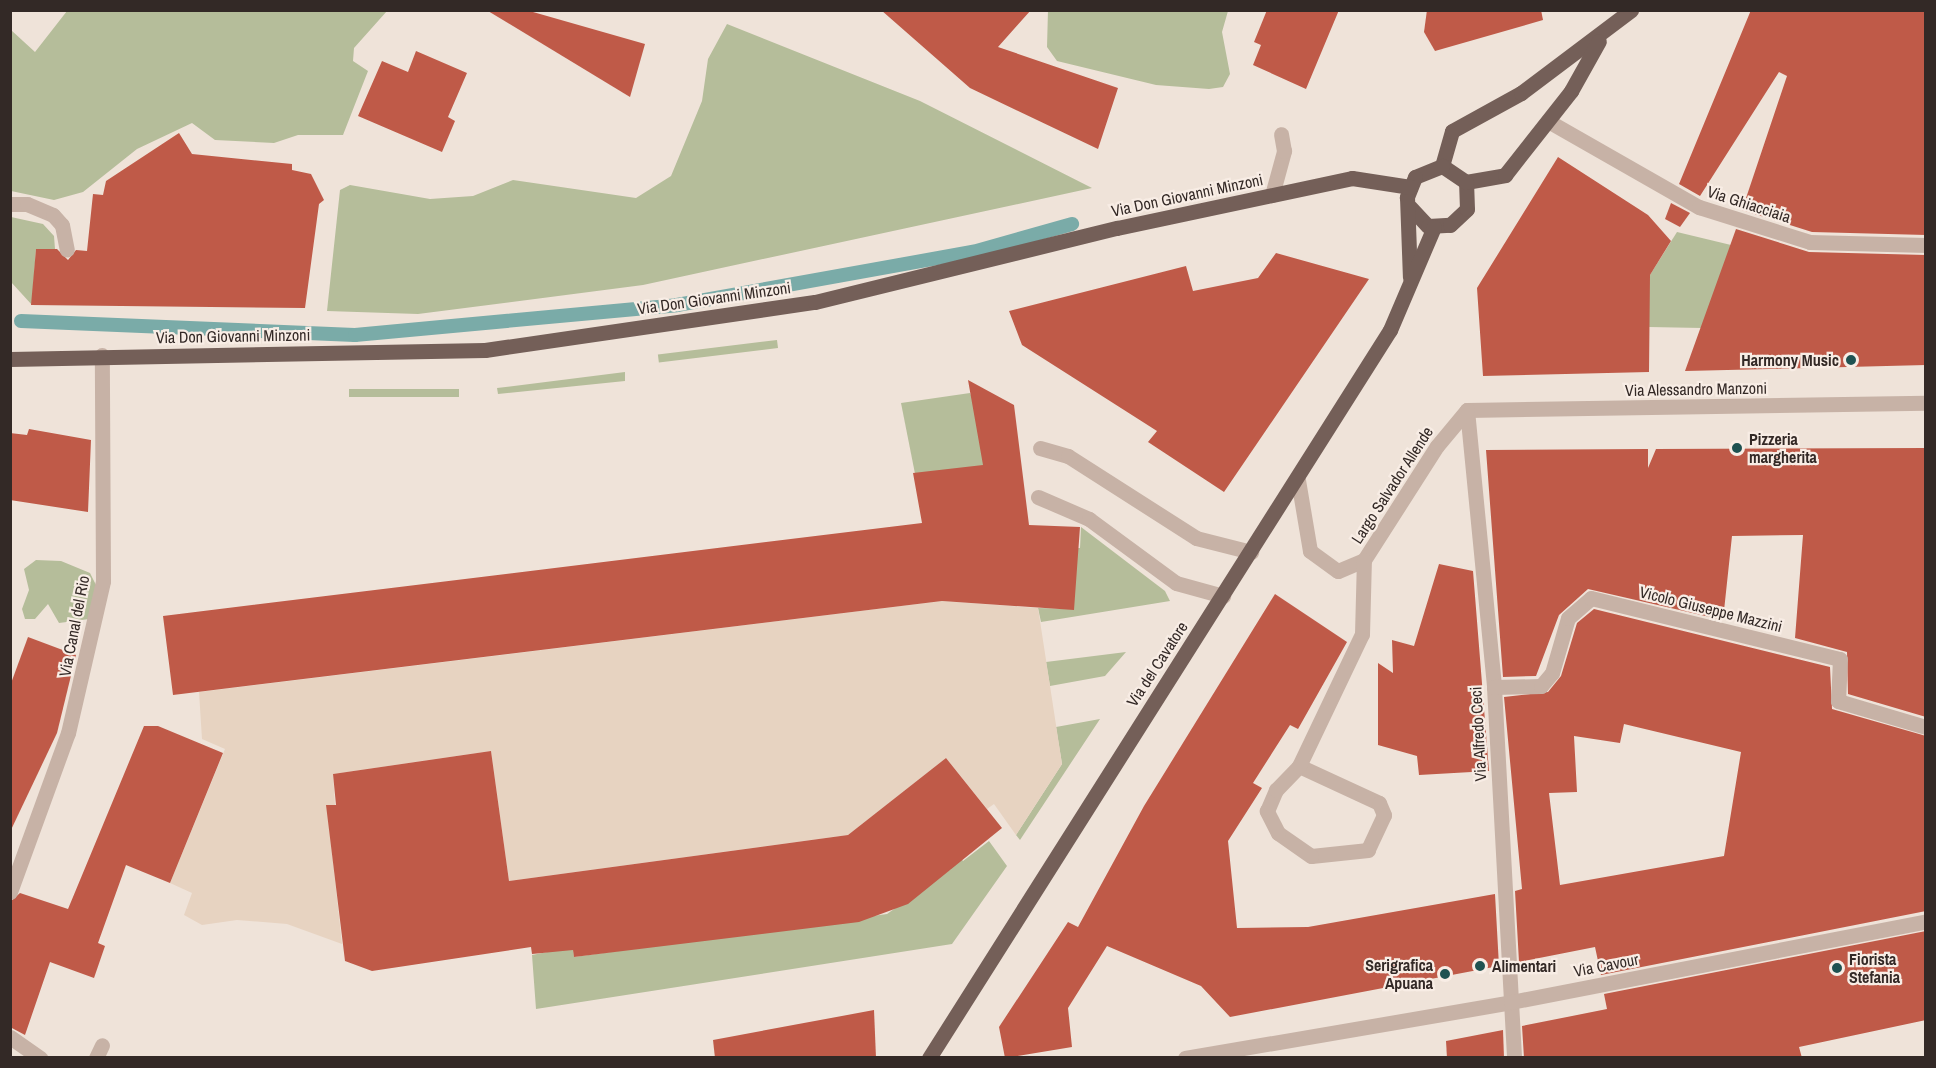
<!DOCTYPE html>
<style>
body{margin:0}
#map{position:relative;width:1936px;height:1068px;overflow:hidden;background:#efe3d9;font-family:"Archivo Narrow",sans-serif}
div>[style]{position:absolute}
[style*='--x']{left:calc(var(--x)*1px);top:calc(var(--y)*1px);width:calc(var(--w)*1px);rotate:calc(var(--a)*1deg)}
.green>*{inset:0;background:#b5bd9a;transform-origin:0 0}
.plaza>*{inset:0;background:#e7d3c1}
.stream>*{height:14px;margin:-7px;padding:0 7px;transform-origin:7px;border-radius:7px;background:#7aaba8}
.building>*{inset:0;background:#bf5a48}
.minor>*{height:15px;margin:-7.5px;padding:0 7.5px;transform-origin:7.5px;border-radius:7.5px;background:#c7b2a6}
.major>*{height:15px;margin:-7.5px;padding:0 7.5px;transform-origin:7.5px;border-radius:7.5px;background:#745f58}
.dots>*{width:16px;height:16px;translate:-50% -50%;box-sizing:border-box;border:3px solid #f8ede5;border-radius:50%}
span{translate:-50% -50%;white-space:nowrap;text-align:center;line-height:1.15;-webkit-text-stroke:4.5px #f8ede5;paint-order:stroke}
.street-label{font-size:16px;color:#332926}
.poi-label{font-size:16px;color:#332926;font-weight:700}
.right{translate:-100% -50%;text-align:right}
.left{translate:0 -50%;text-align:left}
.frame{position:absolute;inset:0;border:12px solid #332926;pointer-events:none}
</style>
<div id="map">
<div class="green">
<div style="clip-path:polygon(1048px 10px,1228px 11px,1222px 32px,1230px 74px,1223px 87px,1209px 89px,1156px 85px,1057px 61px,1047px 47px)"></div>
<div style="clip-path:polygon(67px 11px,67px 10px,387px 11px,354px 48px,353px 61px,368px 71px,343px 135px,298px 135px,274px 143px,215px 140px,192px 123px,137px 149px,83px 192px,54px 200px,11px 191px,11px 30px,35px 52px)"></div>
<div style="clip-path:polygon(727px 24px,920px 101px,1092px 188px,643px 285px,418px 314px,327px 311px,340px 190px,350px 185px,430px 199px,473px 196px,513px 180px,636px 198px,671px 176px,702px 101px,708px 59px)"></div>
<div style="clip-path:polygon(11px 217px,43px 224px,54px 236px,55px 249px,36px 249px,32px 305px,11px 282px)"></div>
<div style="clip-path:polygon(1677px 232px,1731px 245px,1702px 328px,1649px 327px,1631px 305px)"></div>
<div style="left:777px;top:340px;width:8px;height:120px;rotate:83deg"></div>
<div style="clip-path:polygon(625px 372px,625px 381px,498px 394px,497px 388px)"></div>
<div style="left:349px;top:389px;width:110px;height:8px"></div>
<div style="clip-path:polygon(970px 393px,1026px 511px,921px 504px,901px 403px)"></div>
<div style="clip-path:polygon(1081px 527px,1165px 591px,1170px 601px,1041px 622px,1038px 608px,1074px 609px,1070px 548px,1080px 548px)"></div>
<div style="clip-path:polygon(36px 560px,61px 561px,90px 573px,97px 587px,89px 619px,59px 623px,48px 604px,35px 619px,25px 619px,22px 609px,29px 590px,24px 569px)"></div>
<div style="clip-path:polygon(1126px 652px,1105px 676px,1050px 686px,1046px 662px)"></div>
<div style="clip-path:polygon(1100px 719px,1020px 840px,1016px 835px,1062px 764px,1056px 727px)"></div>
<div style="clip-path:polygon(989px 841px,1007px 866px,952px 944px,536px 1009px,532px 955px,573px 947px,574px 957px,887px 914px,951px 869px,952px 847px,963px 861px)"></div>
</div>
<div class="plaza">
<div style="clip-path:polygon(942px 601px,1038px 608px,1062px 764px,1016px 835px,994px 804px,987px 809px,946px 758px,848px 835px,509px 881px,491px 751px,333px 774px,335px 805px,327px 805px,342px 944px,287px 924px,237px 920px,202px 925px,184px 915px,192px 893px,170px 883px,225px 749px,202px 739px,199px 692px)"></div>
</div>
<div class="stream">
<div style="--x:21;--y:321;--w:334;--a:2.4"></div>
<div style="--x:355;--y:335;--w:323;--a:-5.3"></div>
<div style="--x:677;--y:305;--w:301;--a:-10.2"></div>
<div style="--x:973;--y:252;--w:103;--a:-15.8"></div>
</div>
<div class="building">
<div style="clip-path:polygon(526px 10px,645px 44px,630px 97px,488px 11px)"></div>
<div style="clip-path:polygon(881px 10px,1031px 10px,998px 47px,1118px 88px,1098px 149px,970px 88px)"></div>
<div style="clip-path:polygon(1267px 10px,1339px 10px,1306px 89px,1253px 65px,1261px 45px,1254px 42px)"></div>
<div style="clip-path:polygon(1427px 10px,1541px 10px,1543px 20px,1435px 51px,1424px 32px)"></div>
<div style="clip-path:polygon(1751px 10px,1926px 10px,1926px 235px,1812px 232px,1742px 210px,1787px 76px,1779px 72px,1700px 196px,1679px 184px)"></div>
<div style="clip-path:polygon(416px 51px,467px 73px,448px 117px,455px 121px,442px 152px,358px 116px,382px 61px,408px 72px)"></div>
<div style="clip-path:polygon(179px 133px,192px 154px,292px 164px,292px 170px,311px 174px,324px 200px,319px 204px,305px 308px,31px 305px,36px 249px,57px 249px,68px 260px,76px 250px,87px 251px,93px 194px,103px 195px,106px 181px)"></div>
<div style="clip-path:polygon(1558px 157px,1648px 215px,1671px 241px,1650px 275px,1649px 372px,1483px 376px,1477px 288px)"></div>
<div style="clip-path:polygon(1671px 203px,1690px 213px,1680px 227px,1665px 219px)"></div>
<div style="clip-path:polygon(1736px 229px,1809px 252px,1926px 255px,1926px 365px,1685px 371px)"></div>
<div style="clip-path:polygon(1276px 253px,1369px 279px,1224px 492px,1148px 442px,1157px 431px,1022px 345px,1009px 311px,1186px 266px,1193px 291px,1258px 278px)"></div>
<div style="clip-path:polygon(968px 380px,1014px 405px,1029px 525px,1080px 527px,1074px 610px,942px 601px,173px 695px,163px 616px,922px 523px,913px 473px,983px 465px)"></div>
<div style="clip-path:polygon(29px 429px,91px 440px,88px 512px,10px 500px,10px 433px,27px 435px)"></div>
<div style="clip-path:polygon(1926px 448px,1926px 717px,1848px 694px,1847px 652px,1795px 638px,1803px 535px,1732px 536px,1723px 620px,1588px 589px,1559px 615px,1536px 676px,1503px 677px,1486px 450px,1648px 449px,1648px 468px,1656px 449px)"></div>
<div style="clip-path:polygon(1439px 564px,1473px 571px,1489px 771px,1419px 775px,1417px 756px,1378px 745px,1378px 663px,1393px 673px,1392px 640px,1414px 646px)"></div>
<div style="clip-path:polygon(1275px 594px,1347px 642px,1298px 729px,1290px 725px,1253px 783px,1262px 788px,1228px 841px,1237px 928px,1308px 927px,1495px 894px,1499px 966px,1230px 1017px,1201px 986px,1107px 946px,1068px 1008px,1072px 1047px,1005px 1058px,999px 1027px,1068px 922px,1078px 927px,1144px 806px)"></div>
<div style="clip-path:polygon(evenodd,1594px 609px,1830px 667px,1832px 709px,1926px 736px,1926px 911px,1601px 975px,1595px 947px,1519px 962px,1515px 891px,1522px 889px,1504px 697px,1548px 692px,1561px 676px,1577px 623px,1594px 609px,1624px 724px,1741px 752px,1724px 856px,1560px 885px,1549px 793px,1577px 792px,1574px 736px,1620px 743px,1624px 724px)"></div>
<div style="clip-path:polygon(28px 637px,76px 655px,57px 733px,10px 832px,10px 686px)"></div>
<div style="clip-path:polygon(144px 726px,158px 726px,223px 753px,170px 883px,126px 865px,98px 943px,105px 946px,94px 978px,50px 962px,25px 1035px,10px 1027px,10px 902px,20px 893px,68px 909px)"></div>
<div style="clip-path:polygon(491px 751px,509px 881px,848px 835px,946px 758px,1002px 828px,908px 904px,859px 922px,574px 957px,573px 950px,532px 954px,531px 947px,372px 971px,345px 961px,326px 805px,336px 805px,333px 774px)"></div>
<div style="clip-path:polygon(1926px 931px,1926px 1020px,1799px 1047px,1802px 1058px,1524px 1058px,1522px 1026px,1607px 1009px,1604px 994px)"></div>
<div style="clip-path:polygon(874px 1010px,876px 1058px,715px 1058px,713px 1040px)"></div>
<div style="clip-path:polygon(1503px 1030px,1504px 1058px,1447px 1058px,1446px 1041px)"></div>
</div>
<div class="minor">
<div style="--x:1548;--y:121;--w:174;--a:29.7"></div>
<div style="--x:1699;--y:207;--w:116;--a:17.5"></div>
<div style="--x:1810;--y:242;--w:116;--a:1.5"></div>
<div style="--x:1272;--y:195;--w:46;--a:-74.7"></div>
<div style="--x:1284;--y:151;--w:17;--a:-100"></div>
<div style="--x:10;--y:204;--w:17;--a:0"></div>
<div style="--x:27;--y:204;--w:28;--a:23"></div>
<div style="--x:53;--y:215;--w:13;--a:48"></div>
<div style="--x:62;--y:225;--w:25;--a:79"></div>
<div style="--x:1467;--y:410;--w:278;--a:84.4"></div>
<div style="--x:1494;--y:687;--w:372;--a:86.9"></div>
<div style="--x:1467;--y:410;--w:459;--a:-0.9"></div>
<div style="--x:1040;--y:448;--w:29;--a:16"></div>
<div style="--x:1068;--y:456;--w:152;--a:32.6"></div>
<div style="--x:1196;--y:538;--w:57;--a:14.3"></div>
<div style="--x:1298;--y:480;--w:72;--a:80.4"></div>
<div style="--x:1310;--y:551;--w:34;--a:36"></div>
<div style="--x:1338;--y:571;--w:28;--a:-23"></div>
<div style="--x:1364;--y:560;--w:135;--a:-57.4"></div>
<div style="--x:1437;--y:446;--w:47;--a:-50.2"></div>
<div style="--x:1038;--y:497;--w:56;--a:23.3"></div>
<div style="--x:1089;--y:519;--w:108;--a:36.3"></div>
<div style="--x:1176;--y:583;--w:49;--a:15.5"></div>
<div style="--x:1494;--y:687;--w:47;--a:-1.2"></div>
<div style="--x:1541;--y:686;--w:17;--a:-50"></div>
<div style="--x:1552;--y:673;--w:57;--a:-73.8"></div>
<div style="--x:1568;--y:618;--w:30;--a:-41"></div>
<div style="--x:1591;--y:598;--w:256;--a:13.8"></div>
<div style="--x:1840;--y:659;--w:42;--a:92.7"></div>
<div style="--x:1838;--y:701;--w:92;--a:16.5"></div>
<div style="--x:1299;--y:766;--w:88;--a:24.8"></div>
<div style="--x:1379;--y:803;--w:13;--a:67"></div>
<div style="--x:1384;--y:815;--w:38;--a:115"></div>
<div style="--x:1368;--y:850;--w:57;--a:174"></div>
<div style="--x:1311;--y:856;--w:40;--a:-145.1"></div>
<div style="--x:1278;--y:833;--w:25;--a:-117"></div>
<div style="--x:1267;--y:811;--w:23;--a:-67"></div>
<div style="--x:1276;--y:790;--w:33;--a:-46"></div>
<div style="--x:1299;--y:766;--w:146;--a:-64.5"></div>
<div style="--x:1362;--y:634;--w:74;--a:-88.5"></div>
<div style="--x:10;--y:892;--w:169;--a:-70"></div>
<div style="--x:68;--y:733;--w:156;--a:-77"></div>
<div style="--x:103;--y:581;--w:226;--a:-90.3"></div>
<div style="--x:10;--y:1037;--w:37;--a:35"></div>
<div style="--x:96;--y:1058;--w:14;--a:-65"></div>
<div style="--x:1185;--y:1058;--w:331;--a:-9.7"></div>
<div style="--x:1511;--y:1002;--w:423;--a:-11"></div>
</div>
<div class="major">
<div style="--x:1442;--y:166;--w:36;--a:-74"></div>
<div style="--x:1452;--y:131;--w:79;--a:-28.8"></div>
<div style="--x:1521;--y:93;--w:138;--a:-37"></div>
<div style="--x:1466;--y:182;--w:40;--a:-10"></div>
<div style="--x:1505;--y:175;--w:107;--a:-51.8"></div>
<div style="--x:1571;--y:91;--w:57;--a:-60.8"></div>
<div style="--x:1410;--y:207;--w:26;--a:47"></div>
<div style="--x:1428;--y:226;--w:22;--a:-3"></div>
<div style="--x:1450;--y:225;--w:23;--a:-43"></div>
<div style="--x:1467;--y:209;--w:27;--a:-92"></div>
<div style="--x:1466;--y:182;--w:29;--a:-146"></div>
<div style="--x:1442;--y:166;--w:29;--a:158"></div>
<div style="--x:1415;--y:177;--w:22;--a:112"></div>
<div style="--x:1407;--y:197;--w:80;--a:87.9"></div>
<div style="--x:10;--y:359;--w:475;--a:-1.1"></div>
<div style="--x:485;--y:350;--w:333;--a:-8.3"></div>
<div style="--x:815;--y:302;--w:311;--a:-13.8"></div>
<div style="--x:1117;--y:228;--w:240;--a:-12"></div>
<div style="--x:1352;--y:178;--w:59;--a:8.8"></div>
<div style="--x:929;--y:1058;--w:862;--a:-57.66"></div>
<div style="--x:1390;--y:330;--w:112;--a:-66.9"></div>
</div>
<div class="dots">
<div style="left:1851px;top:360px;background:#1f5251"></div>
<div style="left:1737px;top:448px;background:#1f5251"></div>
<div style="left:1480px;top:966px;background:#1f5251"></div>
<div style="left:1837px;top:968px;background:#1f5251"></div>
<div style="left:1445px;top:974px;background:#1f5251"></div>
</div>
<div class="street-label">
<span style="left:1187px;top:195px;rotate:-12deg">Via Don Giovanni Minzoni</span>
<span style="left:1749px;top:204px;rotate:18deg">Via Ghiacciaia</span>
<span style="left:714px;top:298px;rotate:-8deg">Via Don Giovanni Minzoni</span>
<span style="left:233px;top:336px;rotate:-1deg">Via Don Giovanni Minzoni</span>
<span style="left:1696px;top:389px;rotate:-1deg">Via Alessandro Manzoni</span>
<span style="left:1392px;top:485px;rotate:-57deg">Largo Salvador Allende</span>
<span style="left:1711px;top:609px;rotate:14deg">Vicolo Giuseppe Mazzini</span>
<span style="left:74px;top:626px;rotate:-79deg">Via Canal del Rio</span>
<span style="left:1157px;top:664px;rotate:-57deg">Via del Cavatore</span>
<span style="left:1478px;top:734px;rotate:-93deg">Via Alfredo Ceci</span>
<span style="left:1606px;top:965px;rotate:-11deg">Via Cavour</span>
</div>
<div class="poi-label">
<span class="right" style="left:1839px;top:360px">Harmony Music</span>
<span class="left" style="left:1749px;top:448px">Pizzeria<br>margherita</span>
<span class="left" style="left:1849px;top:968px">Fiorista<br>Stefania</span>
<span class="right" style="left:1433px;top:974px">Serigrafica<br>Apuana</span>
<span class="left" style="left:1492px;top:966px">Alimentari</span>
</div>
<div class="frame"></div>
</div>
